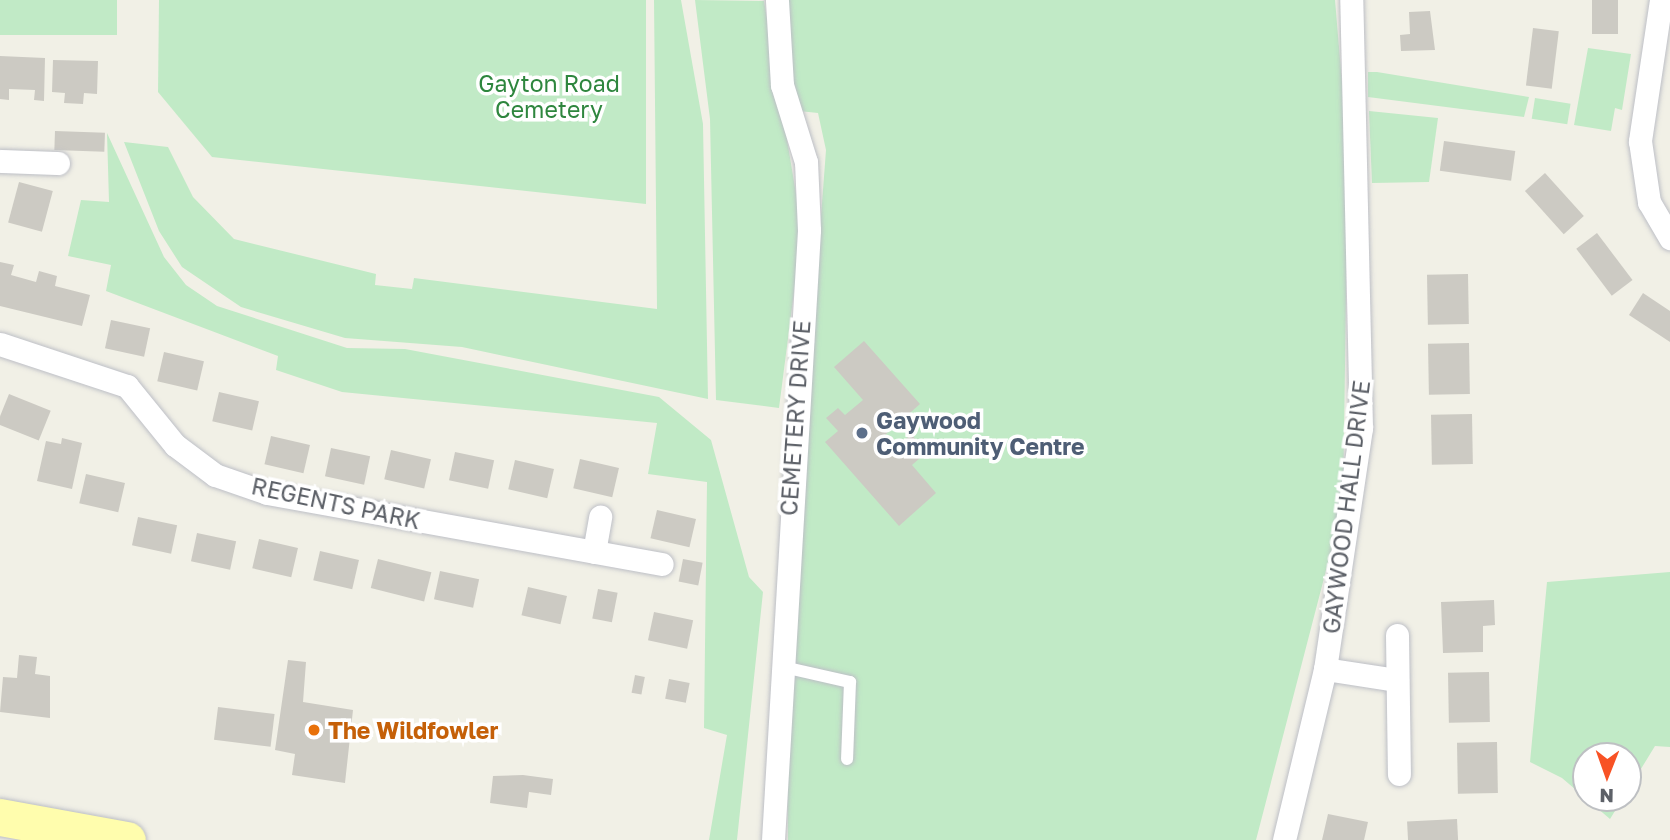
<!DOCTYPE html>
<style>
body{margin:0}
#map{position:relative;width:1670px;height:840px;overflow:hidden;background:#f1f0e6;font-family:"Golos Text",sans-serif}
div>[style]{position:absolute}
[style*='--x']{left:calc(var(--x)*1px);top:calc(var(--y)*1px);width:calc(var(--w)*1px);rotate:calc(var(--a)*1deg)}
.green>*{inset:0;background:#c1eac6;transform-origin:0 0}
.building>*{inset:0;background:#cccac3;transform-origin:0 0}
.roads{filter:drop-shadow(0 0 2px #bdbfc6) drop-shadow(0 0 2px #bdbfc6)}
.lane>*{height:12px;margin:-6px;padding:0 6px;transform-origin:6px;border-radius:6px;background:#fff}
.street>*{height:23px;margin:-11.5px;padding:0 11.5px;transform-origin:11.5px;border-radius:11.5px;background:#fff}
.primary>*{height:37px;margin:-18.5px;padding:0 18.5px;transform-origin:18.5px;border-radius:18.5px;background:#fffdad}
.dots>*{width:19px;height:19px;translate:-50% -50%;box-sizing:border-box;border:4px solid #fff;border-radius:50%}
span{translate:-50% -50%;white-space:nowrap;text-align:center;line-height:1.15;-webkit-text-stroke:7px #fff;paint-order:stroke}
.park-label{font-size:23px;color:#2e863e}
.street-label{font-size:23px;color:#5d6168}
.service-label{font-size:23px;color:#4e5e75;font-weight:700}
.left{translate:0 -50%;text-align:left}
.food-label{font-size:23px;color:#c56008;font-weight:700}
.north{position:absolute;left:1572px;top:742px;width:70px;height:70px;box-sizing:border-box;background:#fff;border:2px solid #bec0c3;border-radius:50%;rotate:181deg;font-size:19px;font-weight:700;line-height:28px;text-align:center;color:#5d6168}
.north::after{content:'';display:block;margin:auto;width:24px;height:32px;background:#f85225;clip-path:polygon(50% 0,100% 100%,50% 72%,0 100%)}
</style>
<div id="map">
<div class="green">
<div style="left:0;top:0;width:117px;height:35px"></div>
<div style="clip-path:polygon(159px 0,646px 0,646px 204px,212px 157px,158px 92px)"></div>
<div style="clip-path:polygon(654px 0,681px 0,703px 124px,708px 399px,462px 347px,345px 338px,241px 307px,182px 267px,159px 231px,124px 142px,168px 147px,193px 197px,234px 239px,376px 274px,375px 285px,412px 289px,414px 278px,657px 309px)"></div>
<div style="clip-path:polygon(695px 0,764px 1px,802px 230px,779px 408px,716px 400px,710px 119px)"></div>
<div style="clip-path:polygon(784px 0,1335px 0,1348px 154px,1343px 505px,1256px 840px,788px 840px,786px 682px,826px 150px,818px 113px,799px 111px,789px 85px)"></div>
<div style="clip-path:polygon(1588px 48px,1631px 54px,1622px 110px,1615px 108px,1611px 131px,1574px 125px)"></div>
<div style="clip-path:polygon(1368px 72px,1377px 72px,1529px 97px,1524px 117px,1368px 97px)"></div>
<div style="left:1535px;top:98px;width:36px;height:21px;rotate:9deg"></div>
<div style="clip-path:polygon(1369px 111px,1438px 118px,1429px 182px,1372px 183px)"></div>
<div style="clip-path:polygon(107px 133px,164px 257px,186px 285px,217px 306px,347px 348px,405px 349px,659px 397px,711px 440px,749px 577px,763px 592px,737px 840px,709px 840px,727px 735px,704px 728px,707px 482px,648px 474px,657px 423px,342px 392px,276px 370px,278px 356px,106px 291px,111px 265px,68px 256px,81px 200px,109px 202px)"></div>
<div style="clip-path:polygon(1670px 572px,1670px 747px,1655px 746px,1628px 790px,1628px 756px,1586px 756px,1586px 798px,1623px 798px,1610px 819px,1562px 778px,1530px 762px,1547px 582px)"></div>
</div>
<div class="building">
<div style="left:1592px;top:0;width:26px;height:34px"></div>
<div style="clip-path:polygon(1430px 11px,1435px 50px,1401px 51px,1400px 35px,1410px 34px,1409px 12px)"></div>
<div style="left:1533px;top:28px;width:26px;height:58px;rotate:7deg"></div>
<div style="clip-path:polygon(0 56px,45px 58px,44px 101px,34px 100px,35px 90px,9px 89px,9px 100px,0 99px)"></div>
<div style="clip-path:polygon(53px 60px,98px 61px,97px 94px,84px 93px,83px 104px,64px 103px,65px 93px,52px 92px)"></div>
<div style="left:55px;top:131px;width:50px;height:19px;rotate:2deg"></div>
<div style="left:1444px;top:141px;width:72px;height:30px;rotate:8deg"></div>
<div style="left:1545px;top:173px;width:58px;height:27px;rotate:48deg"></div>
<div style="left:19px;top:182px;width:35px;height:42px;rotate:15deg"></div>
<div style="left:1597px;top:233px;width:59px;height:26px;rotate:53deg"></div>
<div style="clip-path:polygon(0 262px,14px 265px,11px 275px,36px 282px,39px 271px,57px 276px,55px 286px,90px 295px,82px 326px,0 306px)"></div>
<div style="left:1468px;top:274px;width:50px;height:41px;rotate:89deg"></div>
<div style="clip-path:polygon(1643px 293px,1670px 311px,1670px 342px,1629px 315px)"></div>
<div style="left:111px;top:320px;width:40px;height:29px;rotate:12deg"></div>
<div style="clip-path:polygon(864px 341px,920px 404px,885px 435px,896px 448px,911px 434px,927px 452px,912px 465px,936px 493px,899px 526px,825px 442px,838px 431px,826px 418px,838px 408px,845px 415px,863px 400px,834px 367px)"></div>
<div style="left:1469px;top:343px;width:51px;height:41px;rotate:89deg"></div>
<div style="left:164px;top:352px;width:41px;height:30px;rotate:13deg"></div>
<div style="left:219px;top:392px;width:41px;height:30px;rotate:13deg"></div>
<div style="left:9px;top:394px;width:45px;height:32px;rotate:22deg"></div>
<div style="left:1472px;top:414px;width:50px;height:41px;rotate:89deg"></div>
<div style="left:271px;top:436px;width:40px;height:29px;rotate:13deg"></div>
<div style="clip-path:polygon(62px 438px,82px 443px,72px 489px,37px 481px,46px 441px,61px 444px)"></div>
<div style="left:331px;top:448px;width:40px;height:29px;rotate:12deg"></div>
<div style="left:391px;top:450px;width:41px;height:30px;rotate:13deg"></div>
<div style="left:455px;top:452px;width:40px;height:29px;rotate:12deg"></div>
<div style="left:580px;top:459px;width:40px;height:30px;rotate:13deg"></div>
<div style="left:515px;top:460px;width:40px;height:30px;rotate:13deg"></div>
<div style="left:86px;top:474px;width:40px;height:30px;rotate:13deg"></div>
<div style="left:657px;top:510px;width:40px;height:29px;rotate:13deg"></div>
<div style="left:138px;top:517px;width:40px;height:29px;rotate:12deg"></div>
<div style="left:197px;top:533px;width:40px;height:29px;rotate:12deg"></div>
<div style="left:259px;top:539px;width:40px;height:30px;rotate:13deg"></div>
<div style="left:320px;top:551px;width:40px;height:30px;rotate:13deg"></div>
<div style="left:378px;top:559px;width:55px;height:30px;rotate:14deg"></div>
<div style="left:683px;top:559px;width:20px;height:23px;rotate:11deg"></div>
<div style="left:440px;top:571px;width:40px;height:29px;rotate:12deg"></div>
<div style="left:528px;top:587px;width:40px;height:29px;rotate:13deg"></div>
<div style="left:598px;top:589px;width:20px;height:30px;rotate:11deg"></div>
<div style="clip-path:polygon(1494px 600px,1495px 625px,1483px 626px,1483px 652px,1443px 653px,1441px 602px)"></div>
<div style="left:654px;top:612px;width:40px;height:29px;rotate:12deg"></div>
<div style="clip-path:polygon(19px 655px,37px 657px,35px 674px,50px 676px,50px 718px,0 712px,3px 677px,17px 678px)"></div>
<div style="clip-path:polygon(288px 660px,306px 662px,303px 702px,353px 710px,345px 783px,292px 775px,295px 754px,275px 750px)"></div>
<div style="left:1489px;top:672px;width:50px;height:41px;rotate:89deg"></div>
<div style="left:635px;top:675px;width:10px;height:18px;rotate:11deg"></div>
<div style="left:669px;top:679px;width:21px;height:20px;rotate:11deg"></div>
<div style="left:218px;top:707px;width:57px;height:33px;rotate:7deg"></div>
<div style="left:1497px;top:742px;width:51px;height:40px;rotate:89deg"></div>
<div style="clip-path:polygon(523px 775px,553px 779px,551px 795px,529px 792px,527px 808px,490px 803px,493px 776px)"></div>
<div style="clip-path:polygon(1328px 814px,1368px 822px,1364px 840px,1322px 840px)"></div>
<div style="left:1457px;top:819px;width:21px;height:50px;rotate:87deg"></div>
</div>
<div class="roads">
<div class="lane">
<div style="--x:779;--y:666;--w:73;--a:12.7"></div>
<div style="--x:850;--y:682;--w:77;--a:92.2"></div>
</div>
<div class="street">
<div style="--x:1661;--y:0;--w:143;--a:98.5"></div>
<div style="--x:1640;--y:141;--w:62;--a:81.6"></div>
<div style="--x:1649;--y:202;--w:42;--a:59.7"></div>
<div style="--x:0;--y:161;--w:58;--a:2"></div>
<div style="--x:0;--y:344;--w:134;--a:18.3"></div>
<div style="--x:127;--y:386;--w:76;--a:50.9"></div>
<div style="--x:175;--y:445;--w:50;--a:36.9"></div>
<div style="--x:215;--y:475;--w:55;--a:19.1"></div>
<div style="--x:267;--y:493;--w:401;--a:10.2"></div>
<div style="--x:594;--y:552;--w:36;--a:-80"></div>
<div style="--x:1397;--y:635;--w:139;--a:89.2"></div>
<div style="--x:1325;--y:669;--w:73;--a:8.7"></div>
<div style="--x:773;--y:840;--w:611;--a:-86.62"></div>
<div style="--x:809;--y:230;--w:68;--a:-92.5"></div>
<div style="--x:806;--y:162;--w:81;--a:-107.3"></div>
<div style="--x:782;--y:85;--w:85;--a:-93.4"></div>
<div style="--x:1284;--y:840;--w:176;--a:-76.5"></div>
<div style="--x:1325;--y:669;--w:244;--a:-81.5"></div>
<div style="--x:1361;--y:428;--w:428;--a:-91.3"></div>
</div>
<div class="primary">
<div style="--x:0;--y:817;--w:129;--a:10.3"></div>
</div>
</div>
<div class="dots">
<div style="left:862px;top:433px;background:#5c6f8a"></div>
<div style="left:314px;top:730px;background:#e8710a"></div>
</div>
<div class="park-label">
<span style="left:549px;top:96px">Gayton Road<br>Cemetery</span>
</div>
<div class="street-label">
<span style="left:795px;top:418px;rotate:-86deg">CEMETERY DRIVE</span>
<span style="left:336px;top:503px;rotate:12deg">REGENTS PARK</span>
<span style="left:1346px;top:507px;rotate:-83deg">GAYWOOD HALL DRIVE</span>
</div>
<div class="service-label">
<span class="left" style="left:876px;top:433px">Gaywood<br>Community Centre</span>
</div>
<div class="food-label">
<span class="left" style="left:328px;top:730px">The Wildfowler</span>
</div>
<div class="north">N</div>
</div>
